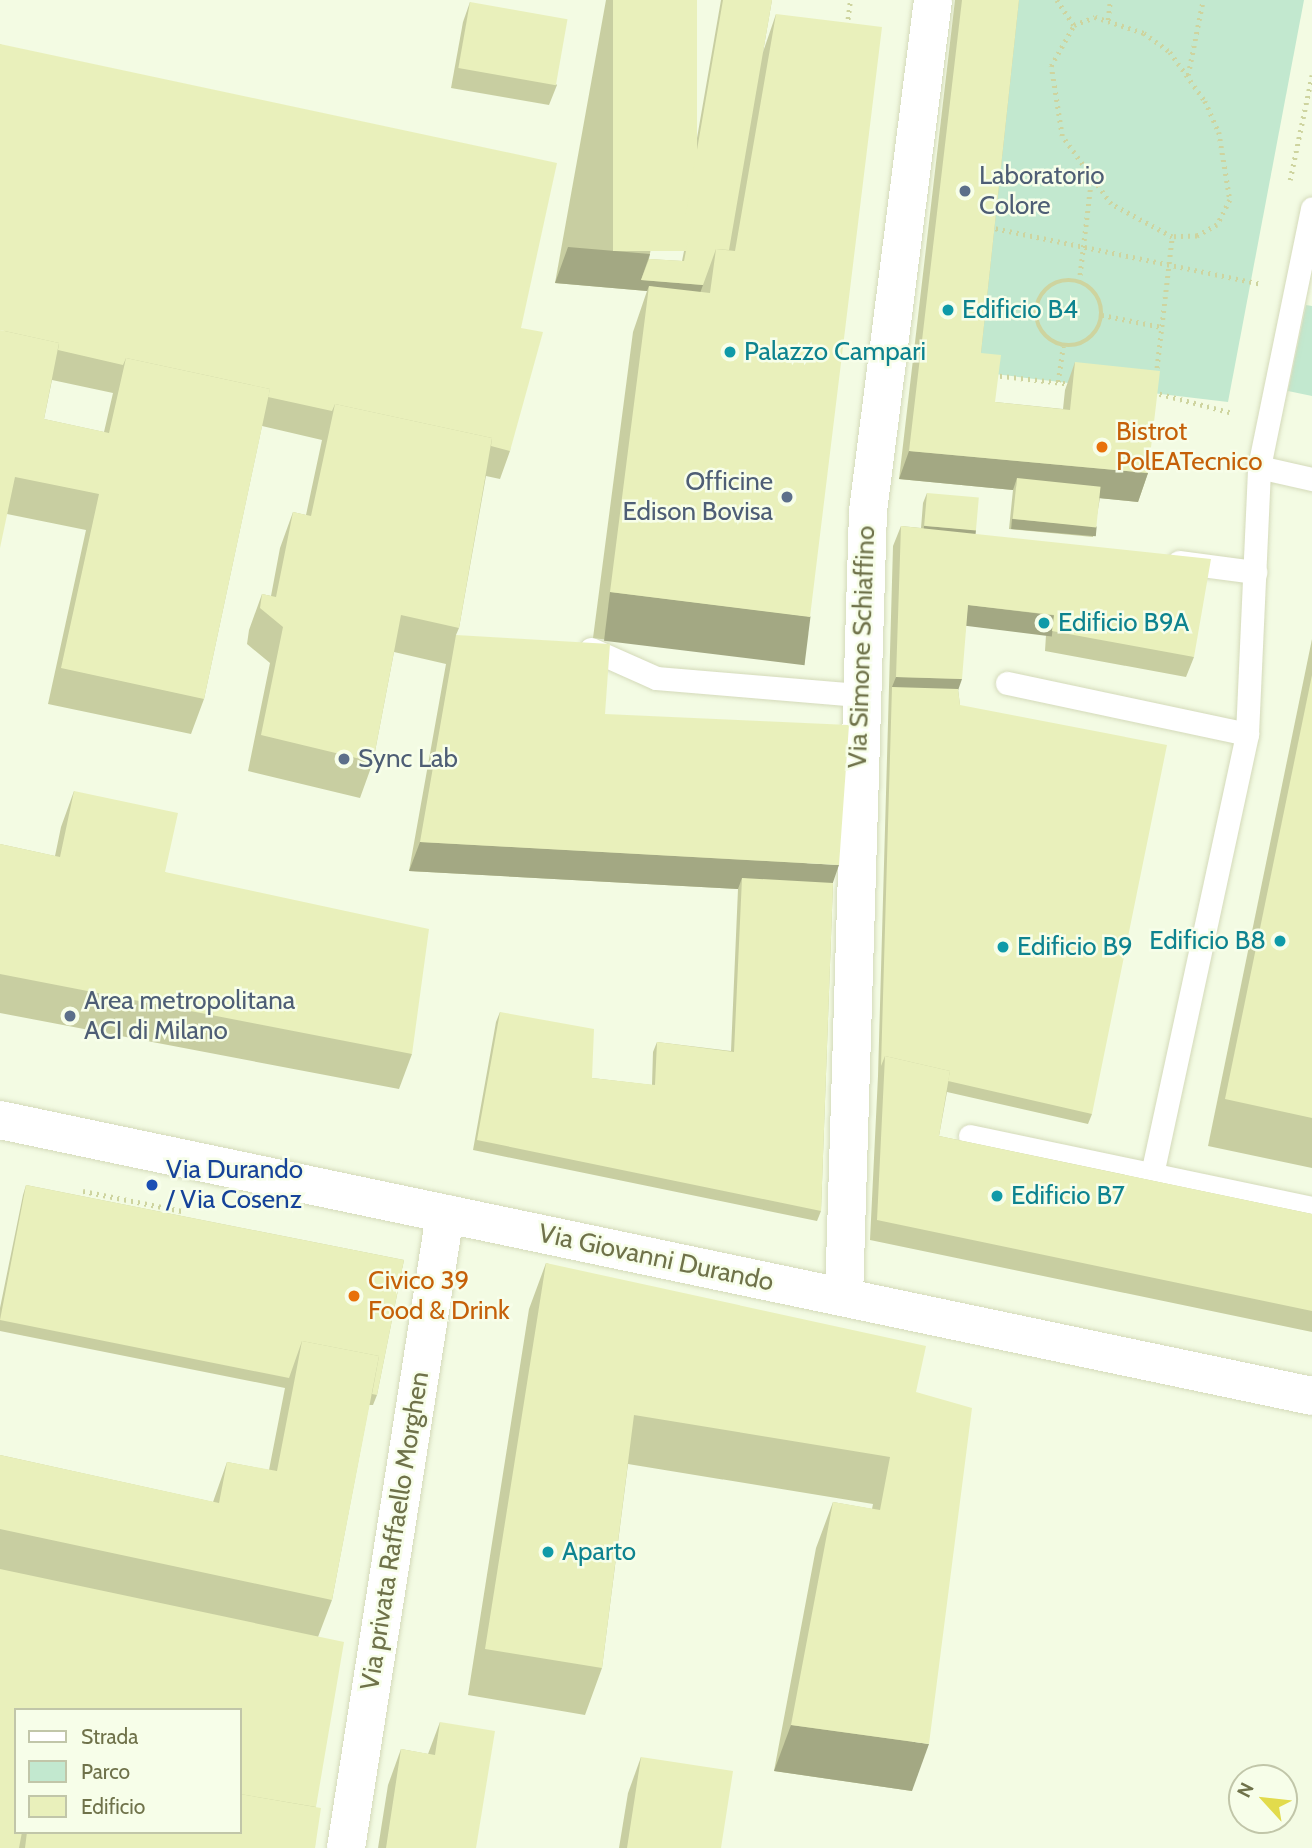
<!DOCTYPE html>
<style>
body{margin:0}
#map{position:relative;width:1312px;height:1848px;overflow:hidden;background:#f3fbe3;font-family:Cabin,sans-serif}
div>[style]{position:absolute}
[style*='--x']{left:calc(var(--x)*1px);top:calc(var(--y)*1px);width:calc(var(--w)*1px);rotate:calc(var(--a)*1deg)}
.green>*{inset:0;background:#c2e8cf}
.path>*{height:4.5px;margin-top:-2.25px;transform-origin:0;background:repeating-linear-gradient(90deg,#ced49f 0 2px,transparent 0 7px)}
.path>.ring{margin:-2.25px;padding:0;box-sizing:content-box;background:none;border:4.5px solid #ced49f;border-radius:50%}
.roads{filter:drop-shadow(0 0 2px #d4daba) drop-shadow(0 0 2px #d4daba)}
.lane>*{height:23px;margin:-11.5px;padding:0 11.5px;transform-origin:11.5px;border-radius:11.5px;background:#fff}
.street>*{height:38px;margin:-19px;padding:0 19px;transform-origin:19px;border-radius:19px;background:#fff}
.secondary>*{height:38px;margin:-19px;padding:0 19px;transform-origin:19px;border-radius:19px;background:#fff}
.wall>*{inset:0;background:#c8cea1}
.shaded-wall>*{inset:0;background:#a3a883;transform-origin:0 0}
.building>*{inset:0;background:#e9f0bb;transform-origin:0 0}
.dots>*{width:19px;height:19px;translate:-50% -50%;box-sizing:border-box;border:4px solid #f7fee9;border-radius:50%}
span{translate:-50% -50%;white-space:nowrap;text-align:center;line-height:1.15;-webkit-text-stroke:5px #f7fee9;paint-order:stroke}
.service-label{font-size:26px;color:#4e5e75}
.left{translate:0 -50%;text-align:left}
.right{translate:-100% -50%;text-align:right}
.culture-label{font-size:26px;color:#0d838f}
.food-label{font-size:26px;color:#c56008}
.street-label{font-size:26px;color:#6f724a}
.transit-label{font-size:26px;color:#164399}
.legend{position:absolute;left:14px;top:1708px;width:228px;height:126px;box-sizing:border-box;background:#f7fee9;border:2px solid #c1c6a9;margin:0;padding:9px 12px;list-style:none;font-size:21px;color:#6f724a}
.legend li{display:flex;align-items:center;gap:14px;height:35px}
.legend b{width:35px;border:2px solid #c1c6a9}
.north{position:absolute;left:1228px;top:1764px;width:70px;height:70px;box-sizing:border-box;background:#f7fee9;border:2px solid #c1c6a9;border-radius:50%;rotate:297deg;font-size:19px;font-weight:700;line-height:28px;text-align:center;color:#6f724a}
.north::after{content:'';display:block;margin:auto;width:24px;height:32px;background:#e2db4c;clip-path:polygon(50% 0,100% 100%,50% 72%,0 100%)}
</style>
<div id="map">
<div class="green">
<div style="clip-path:polygon(1011px 0,1304px 0,1228px 402px,969px 371px)"></div>
<div style="clip-path:polygon(1306px 305px,1312px 306px,1312px 396px,1288px 391px)"></div>
</div>
<div class="path">
<div style="--x:1057;--y:0;--w:30;--a:56"></div>
<div style="--x:1095;--y:17;--w:52;--a:18.1"></div>
<div style="--x:1144;--y:33;--w:32;--a:36"></div>
<div style="--x:1170;--y:52;--w:60;--a:54.5"></div>
<div style="--x:1205;--y:101;--w:34;--a:66"></div>
<div style="--x:1219;--y:132;--w:69;--a:80.8"></div>
<div style="--x:1230;--y:200;--w:28;--a:117"></div>
<div style="--x:1217;--y:225;--w:23;--a:151"></div>
<div style="--x:1197;--y:236;--w:25;--a:178"></div>
<div style="--x:1172;--y:237;--w:69;--a:-151.6"></div>
<div style="--x:1111;--y:204;--w:84;--a:-125.8"></div>
<div style="--x:1062;--y:136;--w:71;--a:-98.9"></div>
<div style="--x:1051;--y:66;--w:47;--a:-60.7"></div>
<div style="--x:1074;--y:25;--w:22;--a:-21"></div>
<div style="--x:1108;--y:20;--w:20;--a:-84"></div>
<div style="--x:847;--y:26;--w:26;--a:-83"></div>
<div style="--x:1188;--y:75;--w:76;--a:-78.7"></div>
<div style="--x:1290;--y:180;--w:107;--a:-78.2"></div>
<div style="--x:989;--y:227;--w:278;--a:11.8"></div>
<div class="ring" style="left:1036px;top:280px;width:61.5px;height:61.5px"></div>
<div style="--x:1079;--y:282;--w:102;--a:-83.2"></div>
<div style="--x:981;--y:300;--w:56;--a:11.3"></div>
<div style="--x:1102;--y:315;--w:61;--a:11.3"></div>
<div style="--x:993;--y:375;--w:80;--a:6.5"></div>
<div style="--x:1156;--y:375;--w:139;--a:-83.4"></div>
<div style="--x:1058;--y:382;--w:36;--a:-82"></div>
<div style="--x:1153;--y:392;--w:83;--a:14.7"></div>
<div style="--x:83;--y:1191;--w:101;--a:11.4"></div>
</div>
<div class="roads">
<div class="lane">
<div style="--x:1259;--y:467;--w:54;--a:12.8"></div>
<div style="--x:1179;--y:562;--w:77;--a:7.5"></div>
<div style="--x:591;--y:649;--w:71;--a:24"></div>
<div style="--x:656;--y:678;--w:203;--a:4.8"></div>
<div style="--x:1007;--y:683;--w:245;--a:12"></div>
<div style="--x:970;--y:1136;--w:349;--a:11.9"></div>
<div style="--x:1152;--y:1174;--w:450;--a:-77.8"></div>
<div style="--x:1247;--y:734;--w:267;--a:-87.4"></div>
<div style="--x:1259;--y:467;--w:264;--a:-78.4"></div>
</div>
<div class="street">
<div style="--x:844;--y:1297;--w:786;--a:-88.25"></div>
<div style="--x:868;--y:511;--w:515;--a:-82.75"></div>
<div style="--x:346;--y:1848;--w:642;--a:-81.12"></div>
</div>
<div class="secondary">
<div style="--x:0;--y:1120;--w:1341;--a:11.88"></div>
</div>
</div>
<div class="wall">
<div style="clip-path:polygon(606px 0,697px 0,649px 259px,682px 261px,688px 231px,681px 230px,721px 0,772px 0,763px 52px,776px 14px,793px 663px,593px 638px,633px 332px,647px 291px,555px 283px)"></div>
<div style="clip-path:polygon(955px 0,1019px 0,981px 353px,995px 402px,1063px 409px,1065px 390px,1075px 362px,1148px 473px,1138px 502px,1100px 498px,1093px 537px,1009px 529px,1013px 490px,899px 479px)"></div>
<div style="clip-path:polygon(470px 2px,557px 85px,549px 105px,451px 88px,463px 22px)"></div>
<div style="clip-path:polygon(evenodd,0 44px,521px 328px,510px 451px,500px 479px,486px 476px,459px 628px,456px 635px,605px 714px,833px 883px,821px 1211px,817px 1221px,473px 1150px,496px 1022px,500px 1012px,592px 1078px,652px 1085px,653px 1052px,657px 1042px,731px 1051px,738px 889px,409px 871px,446px 664px,394px 652px,373px 762px,360px 798px,248px 771px,270px 663px,247px 644px,249px 630px,262px 594px,271px 596px,280px 548px,293px 512px,306px 515px,322px 440px,262px 426px,204px 699px,191px 734px,48px 704px,86px 530px,7px 514px,0 44px,52px 380px,113px 393px,104px 432px,44px 419px,52px 380px)"></div>
<div style="clip-path:polygon(927px 493px,976px 530px,975px 534px,1194px 657px,1186px 677px,1045px 651px,1046px 635px,966px 625px,958px 689px,960px 705px,1092px 1114px,1088px 1124px,947px 1092px,939px 1136px,1312px 1214px,1312px 1332px,870px 1240px,878px 1076px,893px 546px,901px 526px,921px 528px,923px 503px)"></div>
<div style="clip-path:polygon(1312px 639px,1312px 1168px,1208px 1146px)"></div>
<div style="clip-path:polygon(74px 791px,165px 872px,412px 1054px,399px 1089px,0 1013px,0 844px,55px 856px,61px 827px)"></div>
<div style="clip-path:polygon(evenodd,26px 1185px,404px 1260px,377px 1395px,373px 1405px,369px 1405px,332px 1600px,318px 1637px,316px 1807px,315px 1848px,0 1848px,0 1455px,213px 1502px,227px 1462px,269px 1470px,285px 1388px,0 1331px,0 1308px,23px 1195px,26px 1185px,16px 1710px,240px 1832px,16px 1832px,16px 1710px)"></div>
<div style="clip-path:polygon(546px 1263px,916px 1392px,912px 1791px,774px 1771px,816px 1548px,833px 1502px,872px 1509px,873px 1504px,628px 1464px,602px 1668px,585px 1715px,468px 1695px,529px 1309px)"></div>
<div style="clip-path:polygon(440px 1722px,476px 1848px,378px 1848px,388px 1785px,401px 1749px,428px 1754px)"></div>
<div style="clip-path:polygon(641px 1757px,721px 1848px,619px 1848px,628px 1793px)"></div>
</div>
<div class="shaded-wall">
<div style="clip-path:polygon(685px 219px,692px 220px,688px 231px,681px 230px)"></div>
<div style="clip-path:polygon(568px 247px,650px 254px,641px 280px,703px 285px,699px 296px,649px 286px,647px 291px,555px 283px)"></div>
<div style="clip-path:polygon(909px 451px,1148px 473px,1138px 502px,1016px 490px,1017px 478px,1013px 490px,899px 479px)"></div>
<div style="left:1012px;top:519px;width:85px;height:10px;rotate:5deg"></div>
<div style="left:924px;top:526px;width:52px;height:10px;rotate:4deg"></div>
<div style="left:610px;top:592px;width:202px;height:49px;rotate:7deg"></div>
<div style="left:968px;top:605px;width:87px;height:21px;rotate:7deg"></div>
<div style="clip-path:polygon(896px 677px,962px 679px,955px 699px,892px 687px)"></div>
<div style="clip-path:polygon(420px 842px,839px 865px,829px 894px,742px 878px,738px 889px,409px 871px)"></div>
<div style="clip-path:polygon(791px 1725px,929px 1744px,912px 1791px,774px 1771px)"></div>
</div>
<div class="building">
<div style="left:613px;top:0;width:84px;height:251px"></div>
<div style="clip-path:polygon(723px 0,772px 0,729px 250px,716px 249px,703px 285px,641px 280px,649px 259px,684px 261px,692px 220px,685px 219px)"></div>
<div style="clip-path:polygon(962px 0,1019px 0,981px 353px,1001px 355px,995px 402px,1070px 410px,1075px 362px,1160px 371px,1148px 473px,909px 451px)"></div>
<div style="left:470px;top:2px;width:99px;height:67px;rotate:10deg"></div>
<div style="clip-path:polygon(776px 14px,882px 27px,810px 617px,610px 592px,649px 286px,710px 293px,716px 249px,735px 251px)"></div>
<div style="clip-path:polygon(0 44px,557px 163px,521px 328px,543px 332px,510px 451px,491px 446px,492px 438px,335px 404px,332px 411px,268px 397px,270px 389px,126px 358px,123px 365px,58px 350px,59px 343px,0 330px)"></div>
<div style="clip-path:polygon(0 330px,59px 343px,44px 419px,109px 433px,126px 358px,270px 389px,204px 699px,61px 668px,99px 494px,15px 477px,0 548px)"></div>
<div style="clip-path:polygon(335px 404px,492px 438px,459px 628px,401px 615px,373px 762px,261px 735px,283px 627px,260px 608px,262px 594px,276px 597px,293px 512px,311px 516px)"></div>
<div style="left:1017px;top:478px;width:84px;height:41px;rotate:6deg"></div>
<div style="left:927px;top:493px;width:52px;height:33px;rotate:5deg"></div>
<div style="clip-path:polygon(901px 526px,1211px 559px,1194px 657px,1052px 631px,1054px 615px,968px 605px,962px 679px,896px 677px)"></div>
<div style="clip-path:polygon(456px 635px,610px 644px,605px 714px,849px 725px,839px 865px,420px 842px)"></div>
<div style="clip-path:polygon(1312px 675px,1312px 1118px,1225px 1099px)"></div>
<div style="clip-path:polygon(892px 687px,958px 689px,960px 705px,1167px 745px,1092px 1114px,948px 1081px,950px 1071px,885px 1056px,881px 1066px)"></div>
<div style="clip-path:polygon(74px 791px,178px 813px,165px 872px,429px 929px,412px 1054px,0 974px,0 844px,60px 857px)"></div>
<div style="clip-path:polygon(742px 878px,833px 883px,821px 1211px,477px 1140px,500px 1012px,594px 1029px,592px 1078px,655px 1085px,657px 1042px,734px 1052px)"></div>
<div style="clip-path:polygon(885px 1056px,950px 1071px,939px 1136px,1312px 1214px,1312px 1311px,877px 1220px)"></div>
<div style="clip-path:polygon(26px 1185px,404px 1260px,377px 1395px,372px 1394px,379px 1356px,302px 1341px,289px 1378px,0 1320px)"></div>
<div style="clip-path:polygon(546px 1263px,926px 1346px,916px 1392px,972px 1408px,929px 1744px,791px 1725px,833px 1502px,880px 1510px,890px 1457px,634px 1415px,602px 1668px,485px 1649px)"></div>
<div style="clip-path:polygon(302px 1341px,379px 1356px,332px 1600px,0 1529px,0 1455px,219px 1503px,227px 1462px,277px 1471px)"></div>
<div style="clip-path:polygon(0 1569px,344px 1642px,316px 1807px,240px 1794px,240px 1710px,16px 1710px,16px 1832px,22px 1832px,19px 1848px,0 1848px)"></div>
<div style="clip-path:polygon(440px 1722px,495px 1731px,476px 1848px,386px 1848px,401px 1749px,435px 1755px)"></div>
<div style="clip-path:polygon(641px 1757px,733px 1771px,721px 1848px,627px 1848px)"></div>
<div style="clip-path:polygon(240px 1794px,321px 1808px,315px 1848px,25px 1848px,27px 1832px,240px 1832px)"></div>
</div>
<div class="dots">
<div style="left:965px;top:191px;background:#5c6f8a"></div>
<div style="left:948px;top:310px;background:#0f9aa8"></div>
<div style="left:730px;top:352px;background:#0f9aa8"></div>
<div style="left:1102px;top:447px;background:#e8710a"></div>
<div style="left:787px;top:497px;background:#5c6f8a"></div>
<div style="left:1044px;top:623px;background:#0f9aa8"></div>
<div style="left:344px;top:759px;background:#5c6f8a"></div>
<div style="left:1280px;top:941px;background:#0f9aa8"></div>
<div style="left:1003px;top:947px;background:#0f9aa8"></div>
<div style="left:70px;top:1016px;background:#5c6f8a"></div>
<div style="left:152px;top:1185px;background:#1a4fb4"></div>
<div style="left:997px;top:1196px;background:#0f9aa8"></div>
<div style="left:354px;top:1296px;background:#e8710a"></div>
<div style="left:548px;top:1552px;background:#0f9aa8"></div>
</div>
<div class="service-label">
<span class="left" style="left:979px;top:191px">Laboratorio<br>Colore</span>
<span class="right" style="left:773px;top:497px">Officine<br>Edison Bovisa</span>
<span class="left" style="left:358px;top:759px">Sync Lab</span>
<span class="left" style="left:84px;top:1016px">Area metropolitana<br>ACI di Milano</span>
</div>
<div class="culture-label">
<span class="left" style="left:962px;top:310px">Edificio B4</span>
<span class="left" style="left:744px;top:352px">Palazzo Campari</span>
<span class="left" style="left:1058px;top:623px">Edificio B9A</span>
<span class="right" style="left:1266px;top:941px">Edificio B8</span>
<span class="left" style="left:1017px;top:947px">Edificio B9</span>
<span class="left" style="left:1011px;top:1196px">Edificio B7</span>
<span class="left" style="left:562px;top:1552px">Aparto</span>
</div>
<div class="food-label">
<span class="left" style="left:1116px;top:447px">Bistrot<br>PolEATecnico</span>
<span class="left" style="left:368px;top:1296px">Civico 39<br>Food &amp; Drink</span>
</div>
<div class="street-label">
<span style="left:862px;top:647px;rotate:-88deg">Via Simone Schiaffino</span>
<span style="left:656px;top:1258px;rotate:12deg">Via Giovanni Durando</span>
<span style="left:395px;top:1531px;rotate:-81deg">Via privata Raffaello Morghen</span>
</div>
<div class="transit-label">
<span class="left" style="left:166px;top:1185px">Via Durando<br>/ Via Cosenz</span>
</div>
<ul class="legend">
<li><b style="height:9px;background:#fff"></b>Strada</li>
<li><b style="height:19px;background:#c2e8cf"></b>Parco</li>
<li><b style="height:19px;background:#e9f0bb"></b>Edificio</li>
</ul>
<div class="north">N</div>
</div>
